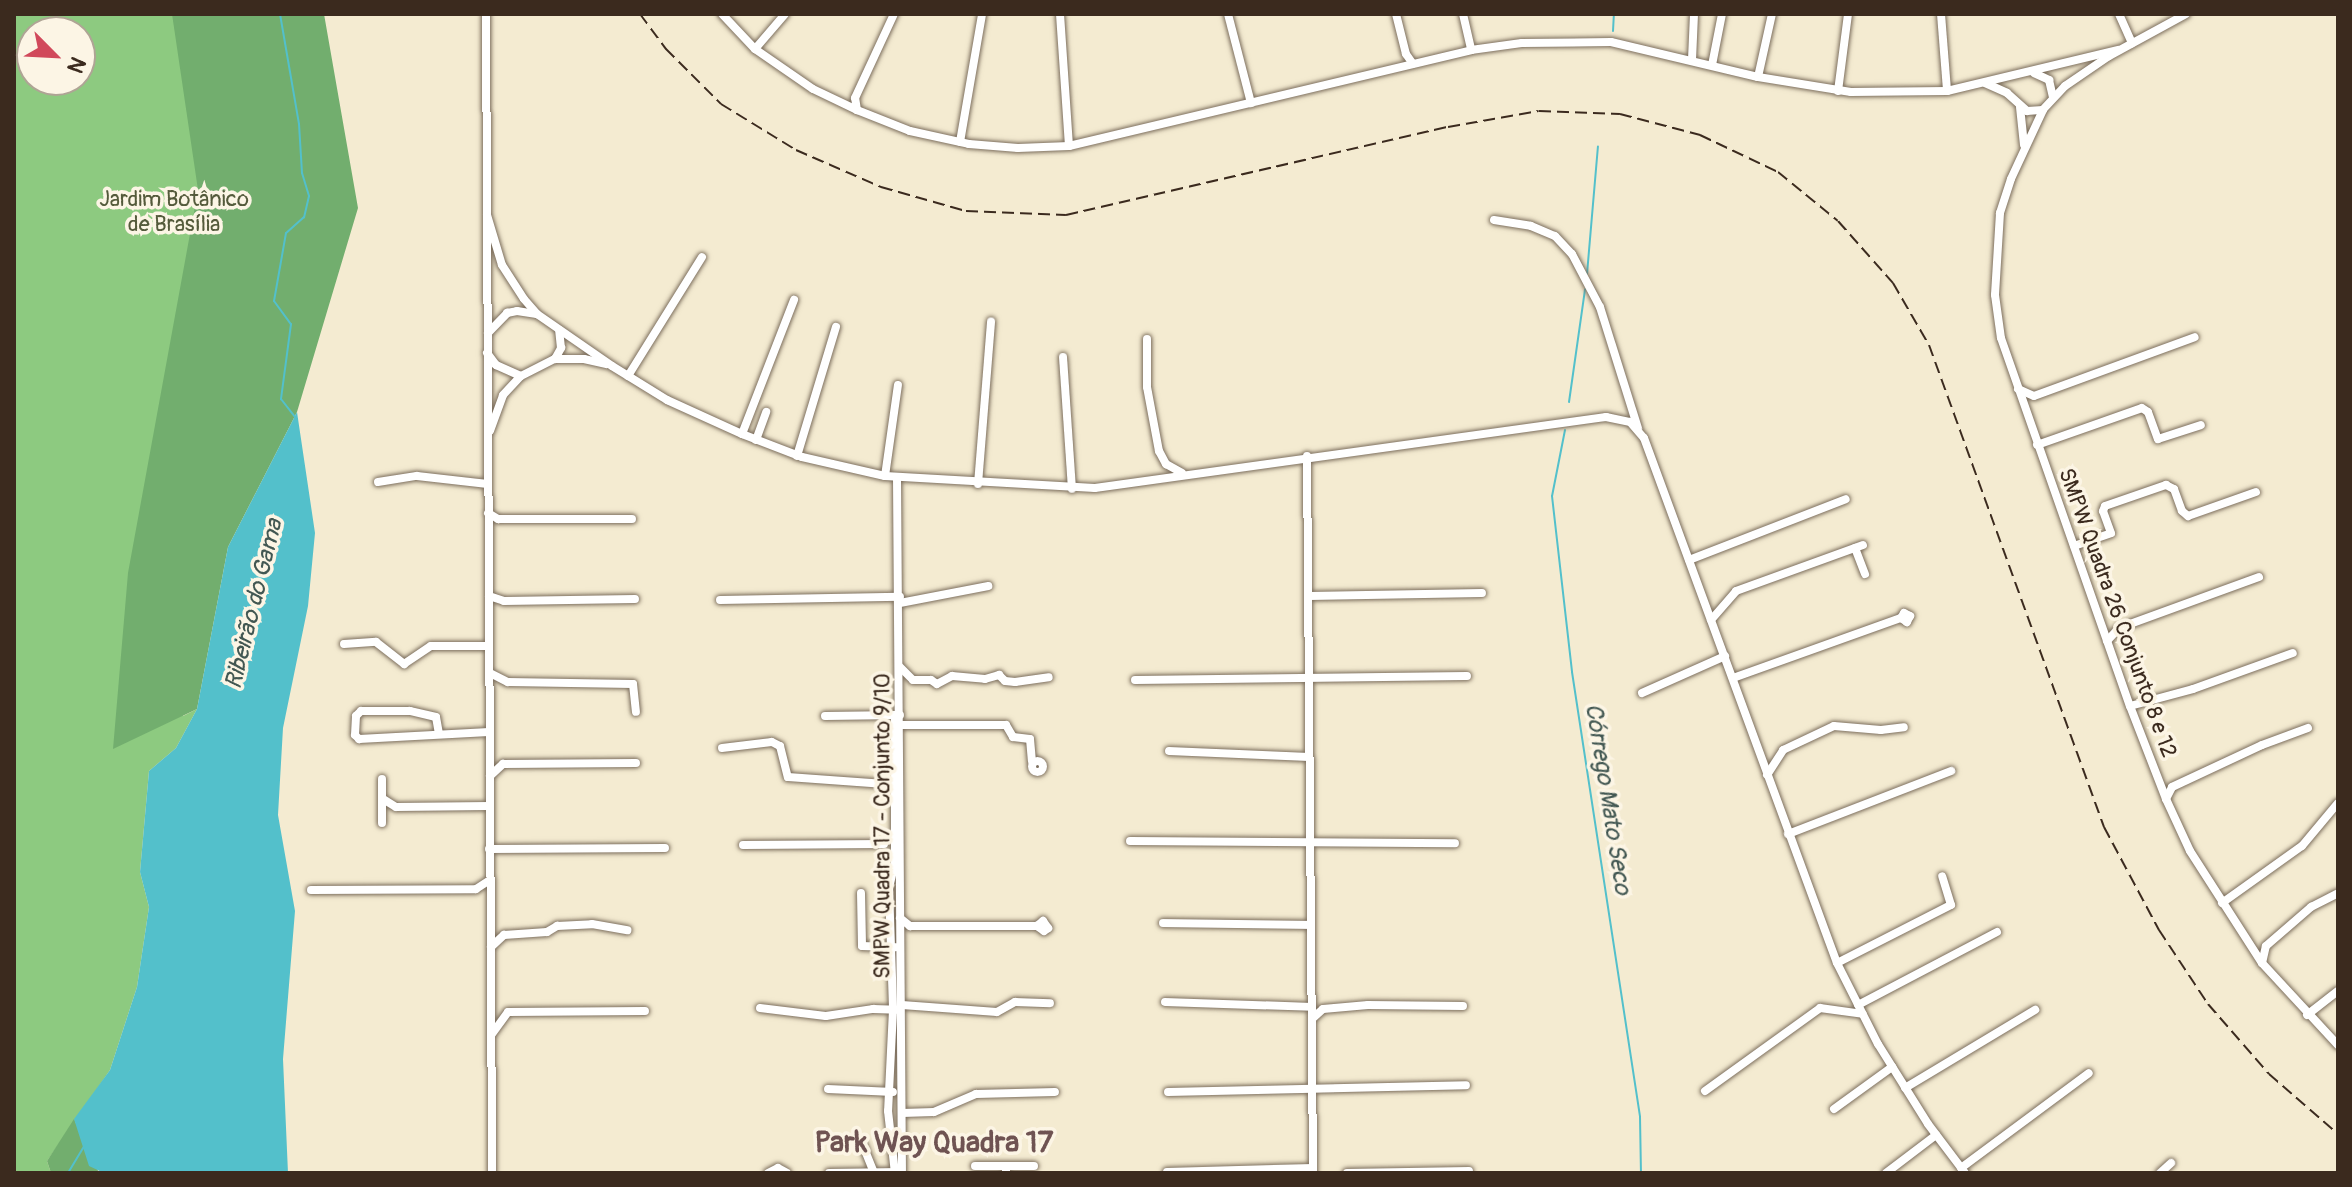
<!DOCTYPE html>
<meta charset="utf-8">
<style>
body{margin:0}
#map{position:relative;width:2352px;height:1187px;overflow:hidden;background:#f4ebd1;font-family:Pangolin,sans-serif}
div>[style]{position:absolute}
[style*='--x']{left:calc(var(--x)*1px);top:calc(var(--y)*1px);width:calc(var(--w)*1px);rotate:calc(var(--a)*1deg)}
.green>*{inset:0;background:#8dca80}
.forest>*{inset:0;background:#72ae6e}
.water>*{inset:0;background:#53c0cb}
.stream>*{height:2px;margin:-1px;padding:0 1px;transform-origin:1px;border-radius:1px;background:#53c0cb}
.roads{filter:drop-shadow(0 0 2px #7c6e5d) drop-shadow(0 0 2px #7c6e5d)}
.minor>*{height:8px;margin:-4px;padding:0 4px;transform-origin:4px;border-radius:4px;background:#fff}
.minor>.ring{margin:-4px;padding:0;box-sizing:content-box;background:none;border:8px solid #fff;border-radius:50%}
.rail>*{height:2px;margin-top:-1px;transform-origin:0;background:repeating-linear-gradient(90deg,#3b2a1e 0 12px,transparent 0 18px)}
span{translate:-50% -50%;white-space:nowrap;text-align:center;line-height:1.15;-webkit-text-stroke:7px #fcf5e5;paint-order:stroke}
.park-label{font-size:22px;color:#545a3b}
.street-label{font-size:22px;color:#3b2a1e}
.water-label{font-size:24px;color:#425752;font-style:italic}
.district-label{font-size:30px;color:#6f5352;font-weight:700}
.frame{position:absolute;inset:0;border:16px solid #3b2a1e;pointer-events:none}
.north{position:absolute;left:16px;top:16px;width:80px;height:80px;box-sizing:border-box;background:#fcf5e5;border:2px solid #afa495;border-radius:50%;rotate:114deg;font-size:22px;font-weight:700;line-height:32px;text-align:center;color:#3b2a1e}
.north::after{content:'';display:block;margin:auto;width:28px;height:36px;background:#d1495b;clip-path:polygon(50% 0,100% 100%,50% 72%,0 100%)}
</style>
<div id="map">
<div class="green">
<div style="clip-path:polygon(evenodd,14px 14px,306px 14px,183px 716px,197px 709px,176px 748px,149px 771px,140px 872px,149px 907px,137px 987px,110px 1070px,47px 1161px,51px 1173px,14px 1173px,14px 14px,32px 32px,80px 32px,80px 80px,32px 80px,32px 32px)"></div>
</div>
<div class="forest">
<div style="clip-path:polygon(172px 14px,324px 14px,358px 208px,297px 412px,228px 547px,197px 709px,113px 749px,128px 573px,198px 190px)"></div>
<div style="clip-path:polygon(74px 1119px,99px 1173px,51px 1173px,47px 1161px)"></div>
</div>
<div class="water">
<div style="clip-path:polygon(297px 412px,315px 533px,308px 606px,283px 728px,278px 815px,295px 911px,283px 1059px,288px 1173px,104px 1173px,89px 1166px,74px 1119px,110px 1070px,137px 987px,149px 907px,140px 872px,149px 771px,176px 748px,197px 709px,228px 547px)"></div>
</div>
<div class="stream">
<div style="--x:280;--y:14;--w:112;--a:80.2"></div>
<div style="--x:299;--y:124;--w:49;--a:86.5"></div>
<div style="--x:302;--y:173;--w:24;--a:73"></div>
<div style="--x:309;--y:196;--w:22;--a:103"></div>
<div style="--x:304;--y:217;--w:24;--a:138"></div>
<div style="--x:286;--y:233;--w:69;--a:100"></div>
<div style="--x:274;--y:301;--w:29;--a:54"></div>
<div style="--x:291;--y:324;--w:76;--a:97.6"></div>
<div style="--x:281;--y:399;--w:23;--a:52"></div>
<div style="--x:1613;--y:31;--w:17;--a:-87"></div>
<div style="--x:1587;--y:274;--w:128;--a:-85.1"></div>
<div style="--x:1569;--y:402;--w:114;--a:-81.9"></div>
<div style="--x:1565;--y:430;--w:67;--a:101.1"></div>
<div style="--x:1552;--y:496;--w:177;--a:83.5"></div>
<div style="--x:1572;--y:672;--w:450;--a:81.3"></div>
<div style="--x:1640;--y:1117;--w:56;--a:89"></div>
<div style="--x:68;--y:1173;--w:33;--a:-59"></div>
</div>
<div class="roads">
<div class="minor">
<div style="--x:486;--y:14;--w:1159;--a:89.7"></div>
<div style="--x:722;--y:14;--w:48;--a:46.7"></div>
<div style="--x:755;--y:49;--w:70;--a:34.6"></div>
<div style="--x:813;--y:89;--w:49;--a:25.5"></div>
<div style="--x:857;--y:110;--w:57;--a:21.6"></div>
<div style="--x:910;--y:131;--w:60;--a:12.4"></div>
<div style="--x:969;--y:144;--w:49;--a:4.7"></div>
<div style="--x:1018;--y:148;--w:51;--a:-2.2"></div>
<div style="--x:1069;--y:146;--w:413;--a:-13.4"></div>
<div style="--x:1471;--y:50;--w:51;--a:-7.8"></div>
<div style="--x:1522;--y:43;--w:89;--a:-0.6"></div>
<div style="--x:1611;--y:42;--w:151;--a:13.4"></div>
<div style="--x:1758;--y:77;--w:94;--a:9.2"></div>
<div style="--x:1851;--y:92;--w:96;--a:-0.6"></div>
<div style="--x:1947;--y:91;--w:176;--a:-13.5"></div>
<div style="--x:1060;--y:14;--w:132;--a:86.1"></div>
<div style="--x:1228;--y:14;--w:92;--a:75.5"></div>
<div style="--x:1396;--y:14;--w:41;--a:76"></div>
<div style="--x:1406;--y:54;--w:12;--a:55"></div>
<div style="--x:1463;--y:14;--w:37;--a:77"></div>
<div style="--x:1941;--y:14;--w:77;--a:85.5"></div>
<div style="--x:2119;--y:14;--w:32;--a:66"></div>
<div style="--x:2186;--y:14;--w:88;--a:151.4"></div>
<div style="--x:2109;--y:56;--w:53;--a:145.7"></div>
<div style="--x:2065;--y:86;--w:33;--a:133"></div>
<div style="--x:2043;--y:110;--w:76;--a:114.9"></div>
<div style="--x:2011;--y:179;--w:36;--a:108"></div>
<div style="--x:2000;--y:213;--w:82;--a:93.5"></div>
<div style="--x:1995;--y:295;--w:43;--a:82.1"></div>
<div style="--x:2001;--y:338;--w:390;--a:70.7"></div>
<div style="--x:2130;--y:706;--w:100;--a:68.8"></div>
<div style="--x:2166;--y:799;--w:57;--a:65.2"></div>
<div style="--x:2190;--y:851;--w:133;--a:57.3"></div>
<div style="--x:2262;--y:963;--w:112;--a:47.2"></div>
<div style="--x:755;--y:49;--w:46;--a:-49.4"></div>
<div style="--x:1692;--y:60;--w:46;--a:-87.5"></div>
<div style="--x:1712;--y:65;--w:52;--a:-78.9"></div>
<div style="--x:2034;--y:73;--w:17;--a:25"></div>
<div style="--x:2049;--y:80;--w:17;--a:77"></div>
<div style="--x:1758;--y:77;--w:65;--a:-77.5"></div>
<div style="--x:1985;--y:83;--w:24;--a:24"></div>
<div style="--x:2007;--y:93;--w:27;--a:42"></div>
<div style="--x:2027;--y:111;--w:16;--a:-4"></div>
<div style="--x:1838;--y:91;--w:78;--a:-82.6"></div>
<div style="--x:2020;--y:107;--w:38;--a:84"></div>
<div style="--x:857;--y:110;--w:12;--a:-99"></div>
<div style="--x:855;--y:98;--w:93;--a:-65.1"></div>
<div style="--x:960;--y:142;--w:130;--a:-80.2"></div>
<div style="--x:487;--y:215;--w:52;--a:73.3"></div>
<div style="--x:502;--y:265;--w:40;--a:57.1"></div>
<div style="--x:524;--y:299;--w:20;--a:49"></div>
<div style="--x:537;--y:314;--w:91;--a:34.7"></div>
<div style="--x:612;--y:366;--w:65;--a:31.7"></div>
<div style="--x:667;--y:400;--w:82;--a:24.4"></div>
<div style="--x:742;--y:434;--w:64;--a:21"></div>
<div style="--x:802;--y:457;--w:85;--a:12.9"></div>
<div style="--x:885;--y:476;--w:210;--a:3.3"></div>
<div style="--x:1095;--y:488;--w:516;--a:-7.91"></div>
<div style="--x:1606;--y:417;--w:25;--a:12"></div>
<div style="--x:1630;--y:422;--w:21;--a:49"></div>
<div style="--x:1644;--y:438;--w:559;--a:69.82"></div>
<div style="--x:1837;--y:963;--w:91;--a:63.2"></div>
<div style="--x:1878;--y:1044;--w:94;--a:58"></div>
<div style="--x:1928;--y:1124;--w:61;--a:52.9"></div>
<div style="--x:1494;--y:220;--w:37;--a:9"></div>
<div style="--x:1531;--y:226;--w:26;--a:23"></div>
<div style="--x:1555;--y:236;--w:25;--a:47"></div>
<div style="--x:1572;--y:254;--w:60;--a:62.2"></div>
<div style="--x:1600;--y:307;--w:127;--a:72.6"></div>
<div style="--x:488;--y:333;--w:28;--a:-46"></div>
<div style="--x:507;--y:313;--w:10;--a:-11"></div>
<div style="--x:517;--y:311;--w:20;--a:9"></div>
<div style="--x:1147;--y:339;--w:48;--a:90"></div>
<div style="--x:1147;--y:387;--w:65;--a:79.4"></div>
<div style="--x:1159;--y:451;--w:15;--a:62"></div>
<div style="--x:1166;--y:464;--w:18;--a:29"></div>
<div style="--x:487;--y:353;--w:15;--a:53"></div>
<div style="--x:496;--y:365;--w:27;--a:24"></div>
<div style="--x:1063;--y:357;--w:132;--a:86.1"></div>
<div style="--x:555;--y:359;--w:13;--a:-61"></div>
<div style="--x:561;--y:348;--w:18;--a:-96"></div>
<div style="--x:628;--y:376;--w:140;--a:-58.1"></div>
<div style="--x:2018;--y:389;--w:17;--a:24"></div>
<div style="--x:2034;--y:396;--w:171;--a:-20.1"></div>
<div style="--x:490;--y:431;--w:38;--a:-70"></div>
<div style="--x:503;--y:395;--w:26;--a:-47"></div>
<div style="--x:521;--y:376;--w:38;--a:-27"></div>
<div style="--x:555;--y:359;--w:29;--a:0"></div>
<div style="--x:584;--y:359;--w:23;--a:13"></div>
<div style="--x:742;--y:434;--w:144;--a:-68.8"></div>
<div style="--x:756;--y:440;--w:30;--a:-70"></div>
<div style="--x:2037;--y:445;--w:111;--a:-19.4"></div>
<div style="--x:2142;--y:408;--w:7;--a:34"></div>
<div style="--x:2148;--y:412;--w:29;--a:70"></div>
<div style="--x:2158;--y:439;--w:45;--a:-18"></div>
<div style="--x:797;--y:456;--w:135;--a:-73.2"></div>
<div style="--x:1307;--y:456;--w:717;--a:89.52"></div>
<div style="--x:885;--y:476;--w:92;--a:-81.9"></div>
<div style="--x:897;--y:478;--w:695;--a:89.59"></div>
<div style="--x:378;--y:482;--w:39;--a:-9"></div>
<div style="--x:417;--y:476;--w:71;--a:6.4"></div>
<div style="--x:978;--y:484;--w:163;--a:-85.4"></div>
<div style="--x:488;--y:513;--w:12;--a:31"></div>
<div style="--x:498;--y:519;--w:134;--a:0"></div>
<div style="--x:2074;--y:546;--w:39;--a:-19"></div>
<div style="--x:2111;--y:533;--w:23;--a:-110"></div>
<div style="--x:2103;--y:511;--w:5;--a:-68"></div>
<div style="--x:2105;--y:506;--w:65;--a:-19"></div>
<div style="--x:2166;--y:485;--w:9;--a:27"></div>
<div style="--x:2174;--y:489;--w:23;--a:70"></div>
<div style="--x:2182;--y:511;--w:8;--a:40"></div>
<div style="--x:2188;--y:516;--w:72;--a:-19.4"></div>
<div style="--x:1855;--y:548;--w:28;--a:69"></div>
<div style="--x:1689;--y:560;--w:168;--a:-21.2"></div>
<div style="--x:489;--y:596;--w:16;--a:18"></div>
<div style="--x:504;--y:601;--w:131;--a:-0.9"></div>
<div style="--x:1309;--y:596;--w:173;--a:-1"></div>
<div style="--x:720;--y:600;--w:180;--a:-1"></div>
<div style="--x:900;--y:603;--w:90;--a:-10.9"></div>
<div style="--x:1711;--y:620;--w:38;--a:-49"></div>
<div style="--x:1736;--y:591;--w:135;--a:-19.9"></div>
<div style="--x:2107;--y:641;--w:18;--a:-47"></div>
<div style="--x:2119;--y:628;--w:149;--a:-20"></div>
<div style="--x:344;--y:644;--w:32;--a:-4"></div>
<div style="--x:376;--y:642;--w:36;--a:38"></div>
<div style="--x:404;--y:664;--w:32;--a:-34"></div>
<div style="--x:431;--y:646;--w:58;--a:0"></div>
<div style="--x:900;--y:667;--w:18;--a:45"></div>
<div style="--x:913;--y:680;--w:18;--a:0"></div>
<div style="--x:931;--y:680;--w:7;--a:34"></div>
<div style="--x:937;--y:684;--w:17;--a:-28"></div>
<div style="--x:952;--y:676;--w:33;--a:5"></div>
<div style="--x:985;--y:679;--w:15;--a:-16"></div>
<div style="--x:999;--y:675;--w:8;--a:45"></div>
<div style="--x:1005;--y:681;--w:10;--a:6"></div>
<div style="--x:1015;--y:682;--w:34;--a:-8"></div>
<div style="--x:490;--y:673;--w:20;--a:27"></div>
<div style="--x:508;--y:682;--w:125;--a:0.9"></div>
<div style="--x:633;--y:684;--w:28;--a:84"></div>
<div style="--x:1733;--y:678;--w:178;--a:-19.7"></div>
<div style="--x:1901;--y:618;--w:6;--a:-59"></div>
<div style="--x:1904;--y:613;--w:7;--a:27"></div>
<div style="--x:1910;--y:616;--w:7;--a:117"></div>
<div style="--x:1907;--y:622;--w:7;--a:-146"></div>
<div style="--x:1135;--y:680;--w:332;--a:-0.7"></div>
<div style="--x:1642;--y:693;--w:91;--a:-24"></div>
<div style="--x:2130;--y:706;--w:65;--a:-15.1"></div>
<div style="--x:2193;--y:689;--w:106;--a:-19.8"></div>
<div style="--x:895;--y:715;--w:147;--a:90"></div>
<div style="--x:895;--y:862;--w:26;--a:103"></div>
<div style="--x:889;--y:887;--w:123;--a:88.1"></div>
<div style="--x:893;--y:1010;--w:101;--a:92.8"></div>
<div style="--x:888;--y:1111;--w:62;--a:83.6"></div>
<div style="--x:825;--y:716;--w:75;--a:-0.8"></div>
<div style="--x:901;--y:725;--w:105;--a:0"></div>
<div style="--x:1006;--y:725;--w:14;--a:60"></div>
<div style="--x:1013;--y:737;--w:17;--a:7"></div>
<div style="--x:1030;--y:739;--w:22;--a:85"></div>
<div style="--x:439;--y:734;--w:17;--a:-100"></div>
<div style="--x:436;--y:717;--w:27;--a:-167"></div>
<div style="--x:410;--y:711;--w:49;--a:180"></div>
<div style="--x:361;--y:711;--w:7;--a:135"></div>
<div style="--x:356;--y:716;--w:19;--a:93"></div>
<div style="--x:355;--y:735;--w:6;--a:45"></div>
<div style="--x:359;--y:739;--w:130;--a:-3.1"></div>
<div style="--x:722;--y:748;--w:50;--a:-6.8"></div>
<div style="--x:772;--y:742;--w:9;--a:27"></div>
<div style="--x:780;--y:746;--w:32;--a:76"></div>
<div style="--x:788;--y:777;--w:111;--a:4.1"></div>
<div style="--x:1169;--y:751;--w:140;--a:2.5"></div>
<div class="ring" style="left:1031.5px;top:760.5px;width:3px;height:3px"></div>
<div style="--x:1767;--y:775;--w:30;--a:-57"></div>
<div style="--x:1783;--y:750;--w:56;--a:-25.2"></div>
<div style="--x:1834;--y:726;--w:47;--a:4.9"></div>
<div style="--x:1881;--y:730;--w:23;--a:-7"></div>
<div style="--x:490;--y:776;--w:18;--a:-43"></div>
<div style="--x:503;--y:764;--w:133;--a:-0.4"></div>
<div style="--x:383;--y:799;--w:15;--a:32"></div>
<div style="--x:396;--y:807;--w:93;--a:-0.6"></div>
<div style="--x:2166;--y:799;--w:13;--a:-63"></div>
<div style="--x:2172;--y:787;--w:99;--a:-25"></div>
<div style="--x:2262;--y:745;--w:49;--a:-20.3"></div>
<div style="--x:382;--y:823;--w:44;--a:-90"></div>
<div style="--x:1788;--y:834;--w:175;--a:-21.1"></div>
<div style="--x:1130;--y:841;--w:325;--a:0.4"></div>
<div style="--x:743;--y:845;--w:141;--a:-0.4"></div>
<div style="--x:489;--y:849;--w:176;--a:-0.3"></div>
<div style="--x:311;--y:890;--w:165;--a:-0.3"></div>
<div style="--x:476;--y:889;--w:17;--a:-33"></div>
<div style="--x:861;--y:893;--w:53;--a:88.9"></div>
<div style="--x:862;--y:946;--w:34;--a:2"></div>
<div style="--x:2222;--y:903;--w:98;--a:-35.5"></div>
<div style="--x:2302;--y:846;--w:56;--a:-50.1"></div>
<div style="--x:900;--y:918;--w:13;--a:39"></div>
<div style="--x:910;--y:926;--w:127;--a:0"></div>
<div style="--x:1043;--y:921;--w:9;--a:54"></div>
<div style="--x:1048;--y:928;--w:5;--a:143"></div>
<div style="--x:1044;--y:931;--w:9;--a:-144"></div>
<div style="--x:1037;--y:926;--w:8;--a:-40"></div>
<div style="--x:1163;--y:923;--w:148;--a:0.8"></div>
<div style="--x:491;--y:947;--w:18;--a:-43"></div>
<div style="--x:504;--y:935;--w:43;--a:-4"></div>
<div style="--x:547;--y:932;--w:12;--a:-31"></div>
<div style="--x:557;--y:926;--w:35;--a:-3"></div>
<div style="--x:592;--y:924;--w:36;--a:10"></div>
<div style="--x:1837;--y:963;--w:128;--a:-27"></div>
<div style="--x:1951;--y:905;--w:30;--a:-107"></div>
<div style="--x:2262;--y:963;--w:17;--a:-77"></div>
<div style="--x:2266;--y:946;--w:60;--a:-40.9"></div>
<div style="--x:2311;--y:907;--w:30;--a:-27"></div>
<div style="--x:1165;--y:1002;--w:147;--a:1.9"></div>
<div style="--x:902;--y:1005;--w:95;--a:4.2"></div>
<div style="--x:997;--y:1012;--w:21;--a:-29"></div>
<div style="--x:1015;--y:1002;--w:35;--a:2"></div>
<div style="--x:1858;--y:1005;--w:157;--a:-27.7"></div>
<div style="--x:760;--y:1008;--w:66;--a:6.9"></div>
<div style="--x:826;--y:1016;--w:48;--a:-8.5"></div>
<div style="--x:873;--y:1009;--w:24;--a:2"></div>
<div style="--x:2307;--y:1015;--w:39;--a:-38"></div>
<div style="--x:1313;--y:1018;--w:13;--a:-42"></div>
<div style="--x:1323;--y:1009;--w:45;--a:-5.1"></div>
<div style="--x:1368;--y:1005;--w:95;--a:0.6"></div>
<div style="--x:492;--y:1034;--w:27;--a:-54"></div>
<div style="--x:508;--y:1012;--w:137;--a:-0.4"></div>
<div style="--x:1905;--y:1088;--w:152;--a:-31"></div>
<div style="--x:828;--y:1089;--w:65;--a:2.6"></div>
<div style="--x:1705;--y:1091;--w:142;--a:-35.8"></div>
<div style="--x:1820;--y:1008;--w:43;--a:7.9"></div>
<div style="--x:1168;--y:1092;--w:298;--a:-1.3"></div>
<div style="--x:1834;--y:1109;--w:72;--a:-35.9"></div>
<div style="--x:902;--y:1113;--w:32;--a:-2"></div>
<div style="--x:934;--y:1112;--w:46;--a:-23.2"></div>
<div style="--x:976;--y:1094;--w:79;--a:-1.5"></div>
<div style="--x:862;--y:1143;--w:32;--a:68"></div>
<div style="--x:975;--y:1166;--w:31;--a:0"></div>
<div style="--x:1006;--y:1166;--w:7;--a:90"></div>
<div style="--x:1006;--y:1166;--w:28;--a:0"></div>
<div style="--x:1961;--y:1168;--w:159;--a:-36.6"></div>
<div style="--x:1167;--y:1172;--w:146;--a:-1.6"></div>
<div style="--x:768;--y:1173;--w:11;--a:-27"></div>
<div style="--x:778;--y:1168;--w:10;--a:29"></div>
<div style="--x:829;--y:1173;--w:71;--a:-0.8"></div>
<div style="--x:1347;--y:1173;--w:122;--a:-0.9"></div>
<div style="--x:1886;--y:1173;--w:63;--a:-37.2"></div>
<div style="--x:2160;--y:1173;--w:15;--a:-42"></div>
</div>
</div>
<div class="rail">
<div style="--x:640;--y:14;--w:44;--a:53.4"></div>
<div style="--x:666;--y:49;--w:78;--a:45"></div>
<div style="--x:721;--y:104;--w:88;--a:31.5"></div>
<div style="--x:796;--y:150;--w:93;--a:23.5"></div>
<div style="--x:881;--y:187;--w:88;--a:15.8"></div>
<div style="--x:966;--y:211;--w:100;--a:2.3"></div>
<div style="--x:1066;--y:215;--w:392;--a:-13"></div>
<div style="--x:1448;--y:127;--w:92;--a:-10"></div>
<div style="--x:1539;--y:111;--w:81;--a:2.1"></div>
<div style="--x:1620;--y:114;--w:83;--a:14.7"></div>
<div style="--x:1700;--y:135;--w:86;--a:25.4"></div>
<div style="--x:1778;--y:172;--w:77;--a:39.2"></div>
<div style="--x:1838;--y:221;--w:83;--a:48.4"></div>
<div style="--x:1893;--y:283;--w:72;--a:59.9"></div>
<div style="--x:1929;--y:345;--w:513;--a:70.05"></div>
<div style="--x:2104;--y:827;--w:117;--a:61.9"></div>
<div style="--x:2159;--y:930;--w:89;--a:56.5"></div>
<div style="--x:2208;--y:1004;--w:93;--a:48.9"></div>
<div style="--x:2269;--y:1074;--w:91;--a:41"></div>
</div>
<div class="park-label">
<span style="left:174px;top:212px">Jardim Botânico<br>de Brasília</span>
</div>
<div class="street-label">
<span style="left:2117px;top:613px;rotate:70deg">SMPW Quadra 26 Conjunto 8 e 12</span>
<span style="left:883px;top:826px;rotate:-90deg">SMPW Quadra 17 - Conjunto 9/10</span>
</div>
<div class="water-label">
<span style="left:254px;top:604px;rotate:-76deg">Ribeirão do Gama</span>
<span style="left:1608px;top:799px;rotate:81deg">Córrego Mato Seco</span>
</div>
<div class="district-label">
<span style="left:934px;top:1143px">Park Way Quadra 17</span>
</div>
<div class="frame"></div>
<div class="north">N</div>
</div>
